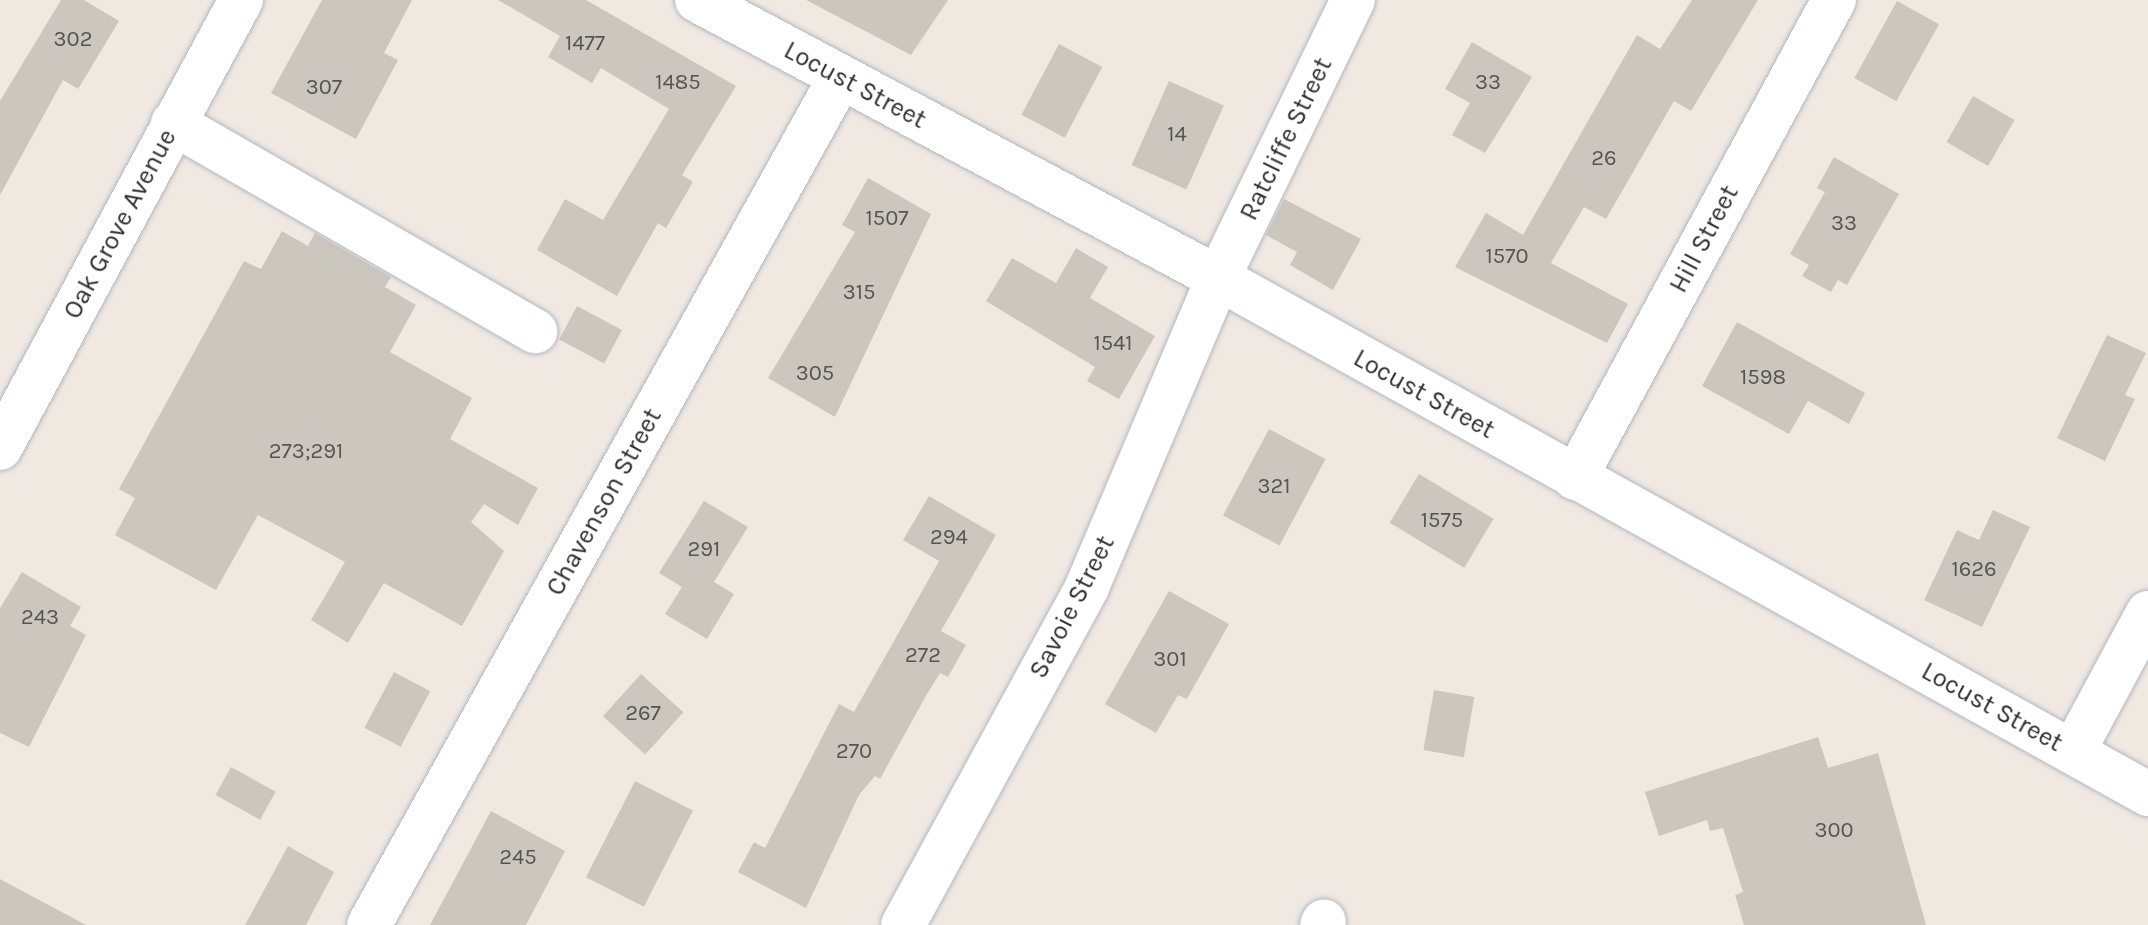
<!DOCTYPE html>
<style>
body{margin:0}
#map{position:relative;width:2148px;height:925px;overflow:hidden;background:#efe9e1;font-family:Karla,sans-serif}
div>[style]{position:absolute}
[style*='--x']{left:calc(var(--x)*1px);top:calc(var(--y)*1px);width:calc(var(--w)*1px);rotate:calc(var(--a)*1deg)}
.building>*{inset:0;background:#cbc7bf;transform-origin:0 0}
.roads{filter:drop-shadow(0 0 2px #b4b7c1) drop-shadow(0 0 2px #b4b7c1)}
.minor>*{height:44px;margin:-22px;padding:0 22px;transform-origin:22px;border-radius:22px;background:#fff}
span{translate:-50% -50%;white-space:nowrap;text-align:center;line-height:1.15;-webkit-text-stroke:6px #fff;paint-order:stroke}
.number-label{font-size:22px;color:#555452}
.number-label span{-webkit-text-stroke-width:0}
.street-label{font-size:26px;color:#2e2e2e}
</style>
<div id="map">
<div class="building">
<div style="clip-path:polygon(61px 0,84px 0,119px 21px,78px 89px,63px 80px,0 195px,0 101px)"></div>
<div style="clip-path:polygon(322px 0,412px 0,384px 53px,398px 60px,356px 139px,271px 93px)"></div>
<div style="clip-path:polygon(498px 0,586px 0,736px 86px,682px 175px,693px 182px,666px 228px,658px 223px,617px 296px,537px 250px,565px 199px,603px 220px,669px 109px,601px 68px,592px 83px,548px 57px,560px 36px)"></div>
<div style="clip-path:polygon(806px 0,948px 0,911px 55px)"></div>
<div style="clip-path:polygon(1692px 0,1758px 0,1691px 111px,1674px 101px,1606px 219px,1584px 207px,1551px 263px,1628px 304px,1607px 343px,1455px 267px,1486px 213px,1523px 235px,1637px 35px,1660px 49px)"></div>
<div style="left:1897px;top:1px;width:48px;height:88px;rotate:29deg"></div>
<div style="clip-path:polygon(1472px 42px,1532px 77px,1485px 153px,1452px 135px,1470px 103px,1445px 89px)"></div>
<div style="left:1059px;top:44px;width:49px;height:80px;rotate:28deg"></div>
<div style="left:1169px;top:81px;width:60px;height:92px;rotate:24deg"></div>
<div style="left:1973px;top:96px;width:48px;height:53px;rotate:30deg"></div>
<div style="clip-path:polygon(1834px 157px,1899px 194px,1847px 285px,1838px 280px,1831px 292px,1802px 276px,1809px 265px,1790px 254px,1825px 192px,1817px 188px)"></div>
<div style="clip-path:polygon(868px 178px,931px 214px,835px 417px,768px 378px,855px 232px,842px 225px)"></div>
<div style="clip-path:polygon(1284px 199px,1361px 239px,1333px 290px,1290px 265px,1297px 252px,1266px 235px)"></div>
<div style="clip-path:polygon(282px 231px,308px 246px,315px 233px,391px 277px,385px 287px,416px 305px,390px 352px,472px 398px,450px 439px,538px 488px,518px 525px,484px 504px,471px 522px,504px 551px,462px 626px,384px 583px,348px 643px,311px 620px,345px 562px,258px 515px,216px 590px,115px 535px,135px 498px,119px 489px,244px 261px,261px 269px)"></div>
<div style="clip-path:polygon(1076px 248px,1108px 267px,1090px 298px,1155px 336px,1119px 399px,1087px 381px,1095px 367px,986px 301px,1012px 258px,1056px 283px)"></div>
<div style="left:577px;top:306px;width:51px;height:38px;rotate:28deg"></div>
<div style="clip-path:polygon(1737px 322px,1865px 393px,1849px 424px,1808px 401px,1789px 434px,1702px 386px)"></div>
<div style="clip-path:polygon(2107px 335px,2146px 353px,2125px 395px,2135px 399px,2105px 461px,2057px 438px)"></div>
<div style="left:1269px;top:429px;width:64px;height:98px;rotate:28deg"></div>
<div style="left:1419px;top:474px;width:87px;height:57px;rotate:31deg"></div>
<div style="clip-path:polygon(929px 496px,996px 535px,941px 631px,966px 645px,948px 677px,940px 673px,927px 694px,880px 779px,875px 776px,859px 795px,806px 908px,738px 872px,754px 842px,765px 848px,839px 704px,854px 712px,939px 561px,903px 540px)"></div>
<div style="clip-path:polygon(704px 501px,748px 527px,714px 582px,734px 594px,707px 639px,665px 614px,682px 587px,659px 573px)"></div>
<div style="clip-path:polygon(1993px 510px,2030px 527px,1982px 627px,1924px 600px,1957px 530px,1979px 540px)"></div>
<div style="clip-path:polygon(22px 572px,81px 607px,70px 626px,86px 635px,29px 747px,0 733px,0 608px)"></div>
<div style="clip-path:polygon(1169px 591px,1229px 624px,1187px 699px,1178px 695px,1156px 733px,1105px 704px)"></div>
<div style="left:394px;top:672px;width:41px;height:63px;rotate:28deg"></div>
<div style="left:641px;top:674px;width:57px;height:57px;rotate:42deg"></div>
<div style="left:1434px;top:690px;width:41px;height:61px;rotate:10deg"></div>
<div style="clip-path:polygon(1818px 737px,1828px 768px,1878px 753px,1926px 925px,1744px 925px,1735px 895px,1743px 892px,1723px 828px,1710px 831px,1707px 820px,1659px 836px,1645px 792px)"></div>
<div style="left:231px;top:767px;width:51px;height:32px;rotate:29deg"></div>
<div style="left:635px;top:781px;width:65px;height:108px;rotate:27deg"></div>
<div style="clip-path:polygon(491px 811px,565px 851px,526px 925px,430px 925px)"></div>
<div style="clip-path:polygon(288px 846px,334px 872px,306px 925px,245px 925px)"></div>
<div style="clip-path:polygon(0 879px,86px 925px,0 925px)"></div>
</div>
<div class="roads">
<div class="minor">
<div style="--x:697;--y:0;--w:591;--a:28.08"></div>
<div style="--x:1218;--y:278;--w:1064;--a:29.02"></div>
<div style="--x:173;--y:123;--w:418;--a:29.9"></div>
<div style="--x:0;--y:448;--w:509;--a:-61.72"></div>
<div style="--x:1575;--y:478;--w:544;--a:-61.55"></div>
<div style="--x:2073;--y:752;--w:158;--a:-61.7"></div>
<div style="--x:369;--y:925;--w:969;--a:-60.92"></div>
<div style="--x:903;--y:925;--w:385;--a:-61.4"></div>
<div style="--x:1087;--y:587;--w:336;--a:-67"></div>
<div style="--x:1218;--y:278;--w:309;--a:-64.1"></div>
<div style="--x:1322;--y:925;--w:4;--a:-63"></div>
</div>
</div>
<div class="number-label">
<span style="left:73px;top:40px">302</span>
<span style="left:585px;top:44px">1477</span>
<span style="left:678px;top:83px">1485</span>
<span style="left:1488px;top:83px">33</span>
<span style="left:324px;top:88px">307</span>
<span style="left:1177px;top:135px">14</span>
<span style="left:1604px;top:159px">26</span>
<span style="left:887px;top:219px">1507</span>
<span style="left:1844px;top:224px">33</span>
<span style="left:1507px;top:257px">1570</span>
<span style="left:859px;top:293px">315</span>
<span style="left:1113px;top:344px">1541</span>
<span style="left:815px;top:374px">305</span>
<span style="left:1763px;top:378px">1598</span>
<span style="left:306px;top:452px">273;291</span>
<span style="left:1274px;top:487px">321</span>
<span style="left:1442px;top:521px">1575</span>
<span style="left:949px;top:538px">294</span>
<span style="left:704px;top:550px">291</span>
<span style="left:1974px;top:570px">1626</span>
<span style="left:40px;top:618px">243</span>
<span style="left:923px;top:656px">272</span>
<span style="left:1170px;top:660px">301</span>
<span style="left:643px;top:714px">267</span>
<span style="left:854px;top:752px">270</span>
<span style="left:1834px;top:831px">300</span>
<span style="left:518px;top:858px">245</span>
</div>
<div class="street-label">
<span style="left:855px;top:85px;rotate:28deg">Locust Street</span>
<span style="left:1286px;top:139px;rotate:-64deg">Ratcliffe Street</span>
<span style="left:120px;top:224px;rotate:-62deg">Oak Grove Avenue</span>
<span style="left:1704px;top:239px;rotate:-62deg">Hill Street</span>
<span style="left:1424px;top:394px;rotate:29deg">Locust Street</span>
<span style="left:604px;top:502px;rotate:-61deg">Chavenson Street</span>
<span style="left:1072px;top:607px;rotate:-63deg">Savoie Street</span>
<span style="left:1992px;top:707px;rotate:29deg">Locust Street</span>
</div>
</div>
